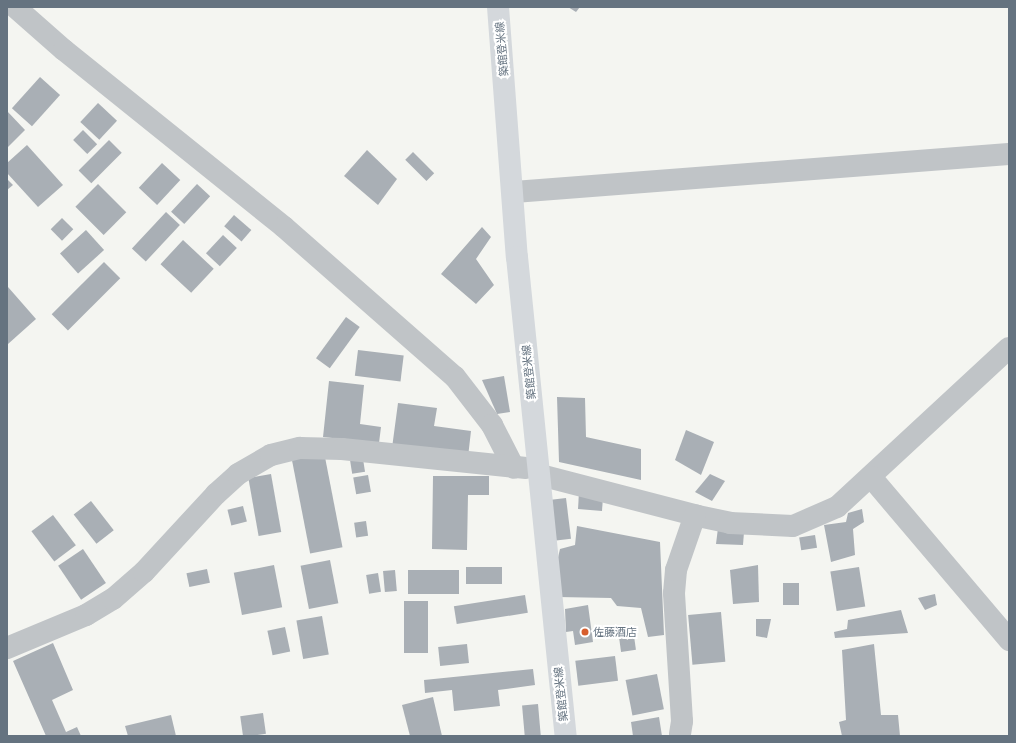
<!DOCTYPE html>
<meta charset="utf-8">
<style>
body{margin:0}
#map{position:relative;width:1016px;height:743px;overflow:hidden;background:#f4f5f1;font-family:Lato,"Noto Sans JP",sans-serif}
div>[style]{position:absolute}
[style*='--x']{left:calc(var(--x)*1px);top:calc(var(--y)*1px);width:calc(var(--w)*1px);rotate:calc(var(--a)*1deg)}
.building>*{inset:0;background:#a9afb5;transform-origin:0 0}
.minor>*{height:22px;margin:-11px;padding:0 11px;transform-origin:11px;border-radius:11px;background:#c0c4c7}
.major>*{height:22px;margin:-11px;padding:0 11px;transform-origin:11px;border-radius:11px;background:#d4d8dc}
.dots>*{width:11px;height:11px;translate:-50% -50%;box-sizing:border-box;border:2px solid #fff;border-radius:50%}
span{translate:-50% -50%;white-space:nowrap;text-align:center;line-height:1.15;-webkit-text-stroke:4px #fff;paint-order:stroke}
.street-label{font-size:11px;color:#657380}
.poi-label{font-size:11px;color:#657380}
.left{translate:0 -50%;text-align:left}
.frame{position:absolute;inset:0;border:8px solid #657380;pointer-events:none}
</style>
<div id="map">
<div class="building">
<div style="clip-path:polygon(568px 7px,580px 7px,576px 12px)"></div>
<div style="left:40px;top:77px;width:27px;height:42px;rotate:42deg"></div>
<div style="left:98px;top:103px;width:26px;height:26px;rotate:43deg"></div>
<div style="clip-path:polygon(7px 111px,25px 130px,7px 148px)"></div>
<div style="left:83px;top:130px;width:20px;height:14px;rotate:45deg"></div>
<div style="left:109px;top:140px;width:18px;height:43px;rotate:45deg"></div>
<div style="clip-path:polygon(27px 145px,63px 185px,38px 207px,7px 173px,7px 163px)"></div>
<div style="clip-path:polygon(367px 150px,397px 179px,378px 205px,344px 176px)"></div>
<div style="left:413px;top:152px;width:30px;height:11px;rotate:45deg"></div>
<div style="left:162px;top:163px;width:25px;height:34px;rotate:43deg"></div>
<div style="clip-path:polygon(7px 179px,13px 185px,7px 190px)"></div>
<div style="left:98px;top:184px;width:40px;height:32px;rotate:45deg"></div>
<div style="left:197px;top:184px;width:18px;height:38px;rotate:43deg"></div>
<div style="left:166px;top:212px;width:19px;height:50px;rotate:43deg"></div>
<div style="left:234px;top:215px;width:23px;height:15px;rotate:41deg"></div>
<div style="left:62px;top:218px;width:16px;height:16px;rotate:45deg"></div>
<div style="clip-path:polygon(482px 227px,491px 237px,476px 259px,494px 285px,476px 304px,441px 274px)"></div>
<div style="left:86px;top:230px;width:27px;height:35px;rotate:48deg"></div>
<div style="left:223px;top:235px;width:19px;height:25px;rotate:43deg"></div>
<div style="left:183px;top:240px;width:42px;height:33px;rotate:43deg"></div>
<div style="left:104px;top:262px;width:23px;height:74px;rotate:45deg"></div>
<div style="clip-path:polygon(8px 287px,36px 319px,8px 344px,7px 343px)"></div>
<div style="left:346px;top:317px;width:17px;height:51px;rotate:36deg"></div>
<div style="left:358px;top:350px;width:46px;height:26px;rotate:7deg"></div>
<div style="clip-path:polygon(504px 376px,510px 412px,497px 414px,482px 380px)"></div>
<div style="clip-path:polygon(329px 381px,364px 385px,360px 424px,381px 427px,379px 443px,323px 437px)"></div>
<div style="clip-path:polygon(557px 397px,585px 398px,586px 437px,641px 449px,641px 480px,559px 462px)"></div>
<div style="clip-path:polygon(398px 403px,437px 408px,434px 426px,471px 431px,468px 457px,392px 448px)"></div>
<div style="clip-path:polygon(686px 430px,714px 442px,701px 475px,675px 460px)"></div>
<div style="left:324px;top:452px;width:97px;height:33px;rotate:79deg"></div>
<div style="left:363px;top:459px;width:13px;height:13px;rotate:81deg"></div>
<div style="left:271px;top:474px;width:59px;height:23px;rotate:80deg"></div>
<div style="clip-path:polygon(710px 474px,725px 481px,712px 501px,695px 492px)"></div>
<div style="left:368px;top:475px;width:17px;height:15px;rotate:80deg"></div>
<div style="clip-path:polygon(433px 476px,489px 476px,489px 495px,468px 495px,467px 550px,432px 549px)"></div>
<div style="clip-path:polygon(579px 492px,603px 497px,602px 511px,578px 509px)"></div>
<div style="left:566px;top:498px;width:41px;height:17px;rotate:83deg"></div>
<div style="left:91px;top:501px;width:37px;height:22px;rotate:52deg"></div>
<div style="left:243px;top:506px;width:16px;height:16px;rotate:76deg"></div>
<div style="clip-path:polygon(862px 509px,864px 522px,853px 529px,855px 555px,831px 562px,824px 525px,846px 522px,848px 513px)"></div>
<div style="left:53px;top:515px;width:38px;height:27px;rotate:53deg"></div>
<div style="left:366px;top:521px;width:15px;height:12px;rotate:82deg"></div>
<div style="clip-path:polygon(577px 526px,660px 542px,664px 635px,648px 637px,641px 608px,617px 606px,611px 598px,558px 597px,556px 566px,560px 549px,575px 545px)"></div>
<div style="clip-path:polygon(718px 528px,744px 532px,743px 545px,716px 544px)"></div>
<div style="left:815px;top:535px;width:13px;height:16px;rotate:81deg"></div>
<div style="left:83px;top:549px;width:41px;height:30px;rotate:56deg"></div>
<div style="left:330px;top:560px;width:44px;height:30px;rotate:79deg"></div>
<div style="left:274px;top:565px;width:43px;height:41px;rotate:79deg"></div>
<div style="clip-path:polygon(758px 565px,759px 602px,733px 604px,730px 570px)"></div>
<div style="left:466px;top:567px;width:36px;height:17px"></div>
<div style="left:859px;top:567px;width:40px;height:29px;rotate:81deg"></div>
<div style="left:207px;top:569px;width:14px;height:21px;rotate:78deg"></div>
<div style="left:395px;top:570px;width:21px;height:12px;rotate:85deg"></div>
<div style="left:408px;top:570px;width:51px;height:24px"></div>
<div style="left:378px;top:573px;width:19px;height:12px;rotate:81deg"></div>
<div style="left:783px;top:583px;width:16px;height:22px"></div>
<div style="clip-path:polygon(935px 594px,937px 605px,925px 610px,918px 598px)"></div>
<div style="left:525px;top:595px;width:18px;height:72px;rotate:81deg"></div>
<div style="left:404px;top:601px;width:24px;height:52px"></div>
<div style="clip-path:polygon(588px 605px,593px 642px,575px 645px,573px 631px,566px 632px,565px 609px)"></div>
<div style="clip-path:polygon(901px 610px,908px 633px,835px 638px,834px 632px,847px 629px,848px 620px)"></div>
<div style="left:721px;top:612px;width:50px;height:33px;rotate:85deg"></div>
<div style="left:322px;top:616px;width:39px;height:26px;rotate:80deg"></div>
<div style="clip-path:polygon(756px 619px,771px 619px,767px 638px,756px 636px)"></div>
<div style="left:285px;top:627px;width:25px;height:18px;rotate:78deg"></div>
<div style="left:633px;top:629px;width:21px;height:15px;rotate:82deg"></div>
<div style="clip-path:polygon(53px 643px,73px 690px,52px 700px,66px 732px,77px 727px,81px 736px,46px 736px,13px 661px)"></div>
<div style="left:467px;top:644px;width:19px;height:29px;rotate:84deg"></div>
<div style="clip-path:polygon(874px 644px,881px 715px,898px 715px,900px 736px,842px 736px,839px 722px,846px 720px,842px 650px)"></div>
<div style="left:615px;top:656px;width:25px;height:40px;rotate:83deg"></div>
<div style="clip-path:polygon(533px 669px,535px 685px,498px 690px,500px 706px,454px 711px,452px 690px,425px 693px,424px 680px)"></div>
<div style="left:657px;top:674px;width:36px;height:32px;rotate:79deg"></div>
<div style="clip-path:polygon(433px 697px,442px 736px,410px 736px,402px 705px)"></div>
<div style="left:538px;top:704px;width:32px;height:16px;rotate:85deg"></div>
<div style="left:263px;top:713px;width:21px;height:23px;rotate:82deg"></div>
<div style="clip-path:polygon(171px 715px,176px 736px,128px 736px,125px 726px)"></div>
<div style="clip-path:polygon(659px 717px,662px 736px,633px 736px,631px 722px)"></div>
</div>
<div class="minor">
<div style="--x:15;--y:7;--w:65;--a:41.3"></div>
<div style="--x:64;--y:50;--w:282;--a:38.8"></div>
<div style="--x:284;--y:227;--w:227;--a:41.3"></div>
<div style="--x:455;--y:377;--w:61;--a:52.4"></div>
<div style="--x:492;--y:425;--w:48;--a:62.9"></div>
<div style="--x:514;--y:192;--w:496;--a:-4.4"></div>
<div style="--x:540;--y:475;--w:163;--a:14.5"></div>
<div style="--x:698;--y:516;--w:33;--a:12"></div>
<div style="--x:730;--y:523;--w:63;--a:2.7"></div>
<div style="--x:793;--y:526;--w:48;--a:-23.4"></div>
<div style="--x:837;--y:507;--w:234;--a:-42.8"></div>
<div style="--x:871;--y:477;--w:214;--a:49.7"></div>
<div style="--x:7;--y:648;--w:86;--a:-22.7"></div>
<div style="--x:86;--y:615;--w:31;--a:-31"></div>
<div style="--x:113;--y:599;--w:41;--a:-41.1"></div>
<div style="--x:144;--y:572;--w:106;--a:-47.3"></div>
<div style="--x:216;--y:494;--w:30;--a:-42"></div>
<div style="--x:238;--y:474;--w:38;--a:-30"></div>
<div style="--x:271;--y:455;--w:30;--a:-14"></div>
<div style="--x:300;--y:448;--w:42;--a:1.4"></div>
<div style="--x:342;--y:449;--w:185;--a:5.9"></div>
<div style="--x:680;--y:734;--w:13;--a:-81"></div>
<div style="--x:682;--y:721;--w:128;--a:-93.6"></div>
<div style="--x:674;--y:593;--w:23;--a:-85"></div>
<div style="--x:676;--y:570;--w:58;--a:-70.9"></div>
</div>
<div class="major">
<div style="--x:498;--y:7;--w:251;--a:85.7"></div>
<div style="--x:517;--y:257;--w:481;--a:84.2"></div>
</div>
<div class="dots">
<div style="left:585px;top:632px;background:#d75e2e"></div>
</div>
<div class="street-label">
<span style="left:502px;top:49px;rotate:-95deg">築館登米線</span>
<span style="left:529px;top:372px;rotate:-96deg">築館登米線</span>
<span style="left:561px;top:694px;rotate:-96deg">築館登米線</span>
</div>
<div class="poi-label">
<span class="left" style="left:593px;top:632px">佐藤酒店</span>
</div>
<div class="frame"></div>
</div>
